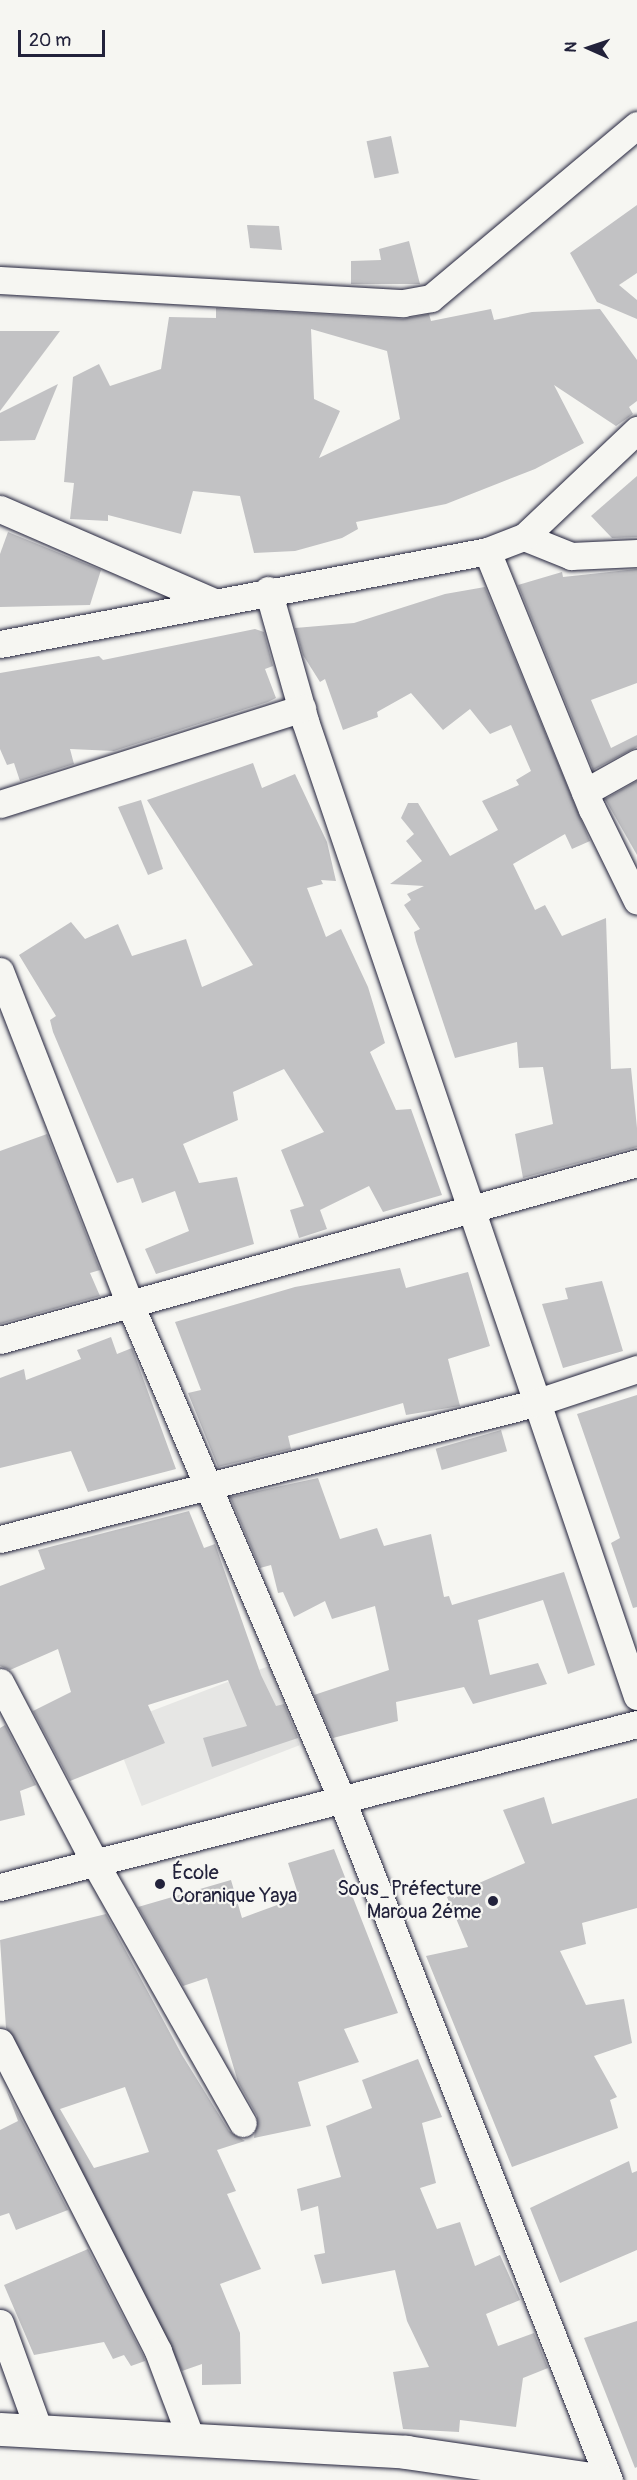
<!DOCTYPE html>
<meta charset="utf-8">
<style>
body{margin:0}
#map{position:relative;width:637px;height:2480px;overflow:hidden;background:#f6f6f2;font-family:Pangolin,sans-serif}
div>[style]{position:absolute}
[style*='--x']{left:calc(var(--x)*1px);top:calc(var(--y)*1px);width:calc(var(--w)*1px);rotate:calc(var(--a)*1deg)}
.built>*{inset:0;background:#e6e6e4;transform-origin:0 0}
.building>*{inset:0;background:#c2c2c4;transform-origin:0 0}
.roads{filter:drop-shadow(0 0 2px #22223b) drop-shadow(0 0 2px #22223b)}
.minor>*{height:27px;margin:-13.5px;padding:0 13.5px;transform-origin:13.5px;border-radius:13.5px;background:#f6f6f2}
.tertiary>*{height:33px;margin:-16.5px;padding:0 16.5px;transform-origin:16.5px;border-radius:16.5px;background:#f6f6f2}
.dots>*{width:16px;height:16px;translate:-50% -50%;box-sizing:border-box;border:3px solid #f6f6f2;border-radius:50%}
span{translate:-50% -50%;white-space:nowrap;text-align:center;line-height:1.15;-webkit-text-stroke:4.5px #f6f6f2;paint-order:stroke}
.poi-label{font-size:20px;color:#22223b}
.left{translate:0 -50%;text-align:left}
.right{translate:-100% -50%;text-align:right}
.north{position:absolute;left:559px;top:18px;width:60px;height:60px;-webkit-text-stroke:4px #f6f6f2;paint-order:stroke;rotate:273deg;font-size:16px;font-weight:700;line-height:24px;text-align:center;color:#22223b}
.north::after{content:'';display:block;margin:auto;width:21px;height:27px;background:#22223b;clip-path:polygon(50% 0,100% 100%,50% 72%,0 100%)}
.scale{position:absolute;left:18px;top:30px;width:87px;height:27px;box-sizing:border-box;border:3px solid #22223b;border-top:0;padding-left:8px;font-size:18px;line-height:21px;white-space:nowrap;color:#22223b;-webkit-text-stroke:4px #f6f6f2;paint-order:stroke}
</style>
<div id="map">
<div class="built">
<div style="left:269px;top:1666px;width:85px;height:169px;rotate:69deg"></div>
</div>
<div class="building">
<div style="left:391px;top:136px;width:38px;height:25px;rotate:78deg"></div>
<div style="clip-path:polygon(637px 205px,637px 273px,619px 285px,637px 300px,637px 319px,597px 302px,570px 253px)"></div>
<div style="clip-path:polygon(247px 225px,279px 226px,282px 250px,250px 248px)"></div>
<div style="clip-path:polygon(409px 241px,420px 284px,351px 284px,351px 261px,381px 260px,379px 249px)"></div>
<div style="clip-path:polygon(evenodd,216px 308px,402px 319px,429px 314px,431px 321px,491px 309px,494px 320px,532px 312px,600px 309px,637px 360px,637px 401px,629px 407px,633px 414px,616px 426px,554px 385px,584px 443px,535px 469px,446px 504px,356px 522px,358px 529px,342px 538px,295px 551px,254px 553px,240px 496px,193px 491px,181px 534px,108px 515px,108px 521px,70px 519px,74px 483px,64px 482px,73px 377px,99px 364px,110px 386px,161px 369px,169px 317px,216px 318px,216px 308px,311px 329px,387px 351px,400px 419px,319px 458px,340px 411px,314px 399px,311px 329px)"></div>
<div style="clip-path:polygon(0 331px,60px 331px,0 411px)"></div>
<div style="clip-path:polygon(58px 384px,35px 440px,0 441px,0 413px)"></div>
<div style="clip-path:polygon(637px 476px,637px 537px,612px 538px,591px 516px)"></div>
<div style="clip-path:polygon(8px 532px,101px 570px,90px 605px,0 607px,0 554px)"></div>
<div style="clip-path:polygon(637px 569px,637px 683px,591px 700px,611px 748px,637px 735px,637px 747px,593px 770px,518px 585px,562px 572px,563px 577px)"></div>
<div style="clip-path:polygon(485px 587px,590px 841px,572px 849px,565px 834px,513px 864px,535px 910px,545px 905px,562px 936px,606px 918px,611px 1069px,631px 1068px,637px 1128px,637px 1147px,523px 1178px,515px 1134px,553px 1124px,543px 1067px,519px 1068px,517px 1042px,455px 1058px,416px 941px,414px 932px,420px 929px,404px 905px,411px 900px,407px 894px,424px 886px,390px 884px,422px 861px,406px 841px,414px 834px,401px 818px,408px 803px,418px 803px,450px 856px,498px 830px,482px 801px,519px 785px,516px 780px,531px 771px,511px 725px,490px 734px,470px 709px,443px 730px,411px 693px,377px 712px,378px 717px,343px 730px,325px 679px,320px 682px,303px 655px,295px 628px,354px 623px,445px 594px)"></div>
<div style="clip-path:polygon(255px 629px,264px 632px,273px 666px,265px 669px,276px 698px,268px 702px,114px 751px,70px 749px,74px 764px,20px 781px,14px 763px,7px 765px,0 749px,0 673px,99px 656px,103px 660px)"></div>
<div style="clip-path:polygon(253px 763px,262px 788px,295px 774px,327px 842px,336px 881px,321px 880px,323px 884px,307px 888px,326px 937px,341px 929px,368px 987px,385px 1043px,370px 1052px,396px 1110px,411px 1109px,442px 1195px,383px 1212px,369px 1186px,320px 1210px,327px 1229px,299px 1238px,290px 1210px,304px 1206px,281px 1150px,324px 1132px,284px 1069px,233px 1092px,238px 1120px,183px 1144px,199px 1183px,237px 1177px,254px 1244px,156px 1274px,145px 1249px,189px 1231px,175px 1191px,142px 1203px,133px 1178px,117px 1183px,53px 1032px,50px 1020px,56px 1016px,19px 955px,71px 922px,85px 939px,118px 924px,132px 956px,186px 939px,202px 987px,253px 965px,147px 800px)"></div>
<div style="clip-path:polygon(637px 781px,637px 855px,605px 799px)"></div>
<div style="clip-path:polygon(141px 800px,163px 869px,148px 875px,118px 807px)"></div>
<div style="clip-path:polygon(47px 1134px,100px 1270px,90px 1273px,100px 1296px,0 1324px,0 1151px)"></div>
<div style="clip-path:polygon(400px 1268px,406px 1288px,468px 1272px,490px 1346px,448px 1359px,460px 1406px,406px 1415px,403px 1403px,288px 1436px,291px 1449px,218px 1467px,188px 1393px,201px 1390px,175px 1322px,295px 1287px)"></div>
<div style="clip-path:polygon(602px 1281px,623px 1351px,563px 1368px,542px 1304px,568px 1299px,565px 1288px)"></div>
<div style="clip-path:polygon(111px 1337px,117px 1354px,132px 1348px,176px 1469px,88px 1492px,71px 1451px,0 1468px,0 1378px,24px 1369px,26px 1380px,81px 1359px,77px 1350px)"></div>
<div style="clip-path:polygon(637px 1395px,637px 1607px,633px 1608px,611px 1543px,620px 1538px,577px 1414px)"></div>
<div style="left:501px;top:1430px;width:22px;height:68px;rotate:74deg"></div>
<div style="clip-path:polygon(318px 1478px,340px 1539px,377px 1528px,384px 1546px,431px 1534px,444px 1597px,449px 1596px,452px 1605px,564px 1572px,595px 1665px,568px 1674px,543px 1600px,478px 1620px,490px 1675px,538px 1663px,547px 1684px,473px 1704px,464px 1687px,396px 1702px,398px 1721px,333px 1738px,314px 1695px,389px 1670px,375px 1606px,332px 1619px,325px 1601px,294px 1617px,283px 1592px,278px 1593px,271px 1565px,260px 1568px,230px 1497px)"></div>
<div style="clip-path:polygon(189px 1511px,204px 1548px,215px 1544px,261px 1675px,276px 1706px,284px 1704px,298px 1738px,212px 1767px,203px 1738px,247px 1726px,228px 1680px,148px 1705px,165px 1743px,70px 1781px,33px 1711px,71px 1692px,58px 1649px,10px 1670px,0 1666px,0 1586px,45px 1569px,38px 1550px)"></div>
<div style="clip-path:polygon(5px 1725px,36px 1785px,20px 1791px,25px 1815px,0 1821px,0 1728px)"></div>
<div style="clip-path:polygon(544px 1797px,552px 1824px,637px 1798px,637px 1908px,582px 1923px,586px 1944px,560px 1951px,586px 2005px,624px 1999px,632px 2043px,594px 2056px,617px 2097px,610px 2100px,618px 2128px,512px 2167px,426px 1956px,468px 1947px,447px 1897px,525px 1863px,503px 1810px)"></div>
<div style="clip-path:polygon(334px 1849px,398px 2013px,344px 2029px,359px 2062px,298px 2082px,311px 2126px,254px 2138px,257px 2116px,238px 2082px,207px 1978px,183px 1986px,138px 1907px,231px 1880px,242px 1918px,299px 1897px,288px 1863px)"></div>
<div style="clip-path:polygon(evenodd,106px 1914px,182px 2055px,229px 2131px,245px 2141px,217px 2150px,236px 2191px,227px 2194px,261px 2269px,220px 2284px,240px 2333px,241px 2384px,202px 2385px,202px 2364px,182px 2371px,6px 2028px,0 1940px,106px 1914px,125px 2087px,149px 2152px,94px 2168px,60px 2109px,125px 2087px)"></div>
<div style="clip-path:polygon(418px 2059px,442px 2117px,422px 2123px,436px 2183px,420px 2188px,437px 2229px,460px 2222px,475px 2266px,500px 2255px,520px 2300px,486px 2314px,498px 2346px,534px 2333px,548px 2368px,523px 2378px,516px 2427px,460px 2420px,459px 2432px,403px 2429px,393px 2372px,429px 2367px,407px 2321px,395px 2270px,322px 2284px,314px 2255px,325px 2253px,318px 2206px,301px 2211px,297px 2189px,341px 2177px,326px 2126px,372px 2108px,362px 2080px)"></div>
<div style="clip-path:polygon(6px 2089px,68px 2210px,16px 2230px,9px 2213px,0 2216px,0 2130px,18px 2121px)"></div>
<div style="clip-path:polygon(629px 2161px,632px 2173px,637px 2171px,637px 2250px,560px 2283px,530px 2208px)"></div>
<div style="clip-path:polygon(88px 2249px,144px 2357px,145px 2361px,131px 2366px,124px 2355px,113px 2359px,104px 2342px,34px 2355px,4px 2285px)"></div>
<div style="clip-path:polygon(637px 2321px,637px 2467px,635px 2468px,584px 2338px)"></div>
</div>
<div class="roads">
<div class="minor">
<div style="--x:0;--y:280;--w:404;--a:3.3"></div>
<div style="--x:403;--y:303;--w:28;--a:-10"></div>
<div style="--x:431;--y:298;--w:269;--a:-40"></div>
<div style="--x:0;--y:509;--w:231;--a:23.5"></div>
<div style="--x:524;--y:537;--w:51;--a:22"></div>
<div style="--x:571;--y:556;--w:66;--a:-2.6"></div>
<div style="--x:487;--y:551;--w:279;--a:67.9"></div>
<div style="--x:592;--y:809;--w:102;--a:63.9"></div>
<div style="--x:268;--y:590;--w:136;--a:74.2"></div>
<div style="--x:305;--y:721;--w:1030;--a:71.2"></div>
<div style="--x:0;--y:644;--w:496;--a:-10.8"></div>
<div style="--x:487;--y:551;--w:40;--a:-21"></div>
<div style="--x:524;--y:537;--w:156;--a:-43.4"></div>
<div style="--x:585;--y:792;--w:60;--a:-29.1"></div>
<div style="--x:0;--y:804;--w:317;--a:-17.6"></div>
<div style="--x:0;--y:971;--w:357;--a:68.7"></div>
<div style="--x:130;--y:1304;--w:539;--a:66.86"></div>
<div style="--x:342;--y:1800;--w:731;--a:68.56"></div>
<div style="--x:0;--y:1340;--w:661;--a:-15.53"></div>
<div style="--x:0;--y:1539;--w:552;--a:-14.26"></div>
<div style="--x:535;--y:1403;--w:108;--a:-18.4"></div>
<div style="--x:0;--y:1682;--w:204;--a:62.3"></div>
<div style="--x:95;--y:1863;--w:299;--a:60.4"></div>
<div style="--x:0;--y:1887;--w:658;--a:-14.35"></div>
<div style="--x:0;--y:2042;--w:347;--a:62.9"></div>
<div style="--x:158;--y:2351;--w:91;--a:69.4"></div>
<div style="--x:0;--y:2323;--w:112;--a:70.1"></div>
</div>
<div class="tertiary">
<div style="--x:0;--y:2429;--w:407;--a:3.2"></div>
<div style="--x:406;--y:2452;--w:195;--a:8.3"></div>
</div>
</div>
<div class="dots">
<div style="left:160px;top:1884px;background:#22223b"></div>
<div style="left:493px;top:1901px;background:#22223b"></div>
</div>
<div class="poi-label">
<span class="left" style="left:172px;top:1884px">École<br>Coranique Yaya</span>
<span class="right" style="left:481px;top:1900px">Sous_Préfecture<br>Maroua 2éme</span>
</div>
<div class="north">N</div>
<div class="scale">20 m</div>
</div>
